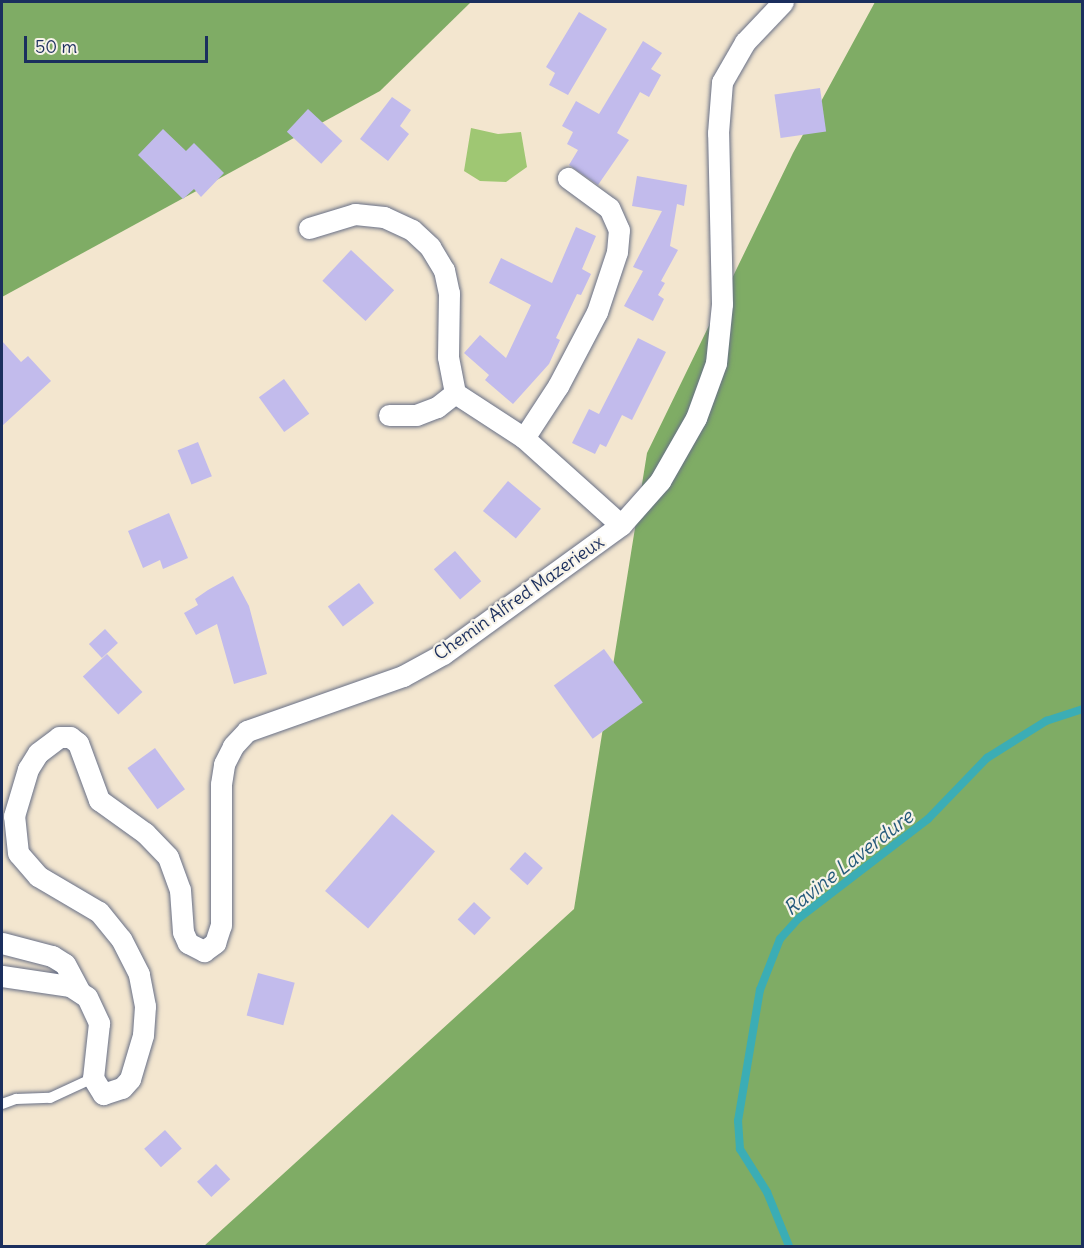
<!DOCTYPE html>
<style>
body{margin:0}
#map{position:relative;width:1084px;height:1248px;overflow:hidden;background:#f3e6cf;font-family:Delius,sans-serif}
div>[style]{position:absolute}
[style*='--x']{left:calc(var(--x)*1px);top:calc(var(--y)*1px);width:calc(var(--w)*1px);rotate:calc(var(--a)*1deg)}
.green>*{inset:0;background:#9fc773}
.forest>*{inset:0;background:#7fac65}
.stream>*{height:8px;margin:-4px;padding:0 4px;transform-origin:4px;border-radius:4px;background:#3badb5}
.building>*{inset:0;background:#c2bbec;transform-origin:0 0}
.roads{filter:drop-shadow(0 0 2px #676f86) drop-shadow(0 0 2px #676f86)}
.lane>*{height:10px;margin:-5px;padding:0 5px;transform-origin:5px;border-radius:5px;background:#fff}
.street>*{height:21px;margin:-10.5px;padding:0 10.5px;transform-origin:10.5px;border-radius:10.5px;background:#fff}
span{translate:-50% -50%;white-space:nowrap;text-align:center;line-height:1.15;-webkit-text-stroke:4.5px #f7f3e8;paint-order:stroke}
.street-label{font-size:18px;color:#1b2f5e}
.water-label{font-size:20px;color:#265b7c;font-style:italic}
.frame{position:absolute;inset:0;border:3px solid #1b2f5e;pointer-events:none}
.scale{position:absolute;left:24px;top:36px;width:184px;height:27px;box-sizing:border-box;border:3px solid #1b2f5e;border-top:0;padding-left:8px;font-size:18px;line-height:21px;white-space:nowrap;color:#1b2f5e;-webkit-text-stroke:4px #f7f3e8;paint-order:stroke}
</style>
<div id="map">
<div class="green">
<div style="clip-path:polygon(471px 128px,498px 134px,521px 132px,527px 167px,506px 182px,480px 181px,464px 171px)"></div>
</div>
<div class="forest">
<div style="clip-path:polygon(2px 2px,471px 2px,380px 91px,2px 297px)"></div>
<div style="clip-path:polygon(875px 2px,1082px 2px,1082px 1246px,204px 1246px,574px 909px,647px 453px,793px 153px)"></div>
</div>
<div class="stream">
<div style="--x:789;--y:1246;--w:58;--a:-112.2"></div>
<div style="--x:767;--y:1192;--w:51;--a:-122.1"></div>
<div style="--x:740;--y:1149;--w:28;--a:-94"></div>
<div style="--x:738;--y:1121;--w:133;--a:-80.5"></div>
<div style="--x:760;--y:990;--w:55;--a:-68.6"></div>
<div style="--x:780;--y:939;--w:28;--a:-48"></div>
<div style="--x:799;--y:918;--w:163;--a:-37.5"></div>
<div style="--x:928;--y:819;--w:85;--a:-46"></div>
<div style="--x:987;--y:758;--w:70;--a:-32.1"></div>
<div style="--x:1046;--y:721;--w:38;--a:-18"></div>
</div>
<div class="building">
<div style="clip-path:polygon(579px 12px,607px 29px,568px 95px,549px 85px,555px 73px,546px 67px)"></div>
<div style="clip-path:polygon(643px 41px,662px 53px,651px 69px,661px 75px,649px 97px,640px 92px,617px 133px,629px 140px,598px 185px,569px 165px,578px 150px,567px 144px,573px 132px,562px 126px,576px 101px,599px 114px)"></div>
<div style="left:820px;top:88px;width:44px;height:46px;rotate:82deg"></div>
<div style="clip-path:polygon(392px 97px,411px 110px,400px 126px,409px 134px,388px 161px,360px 139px)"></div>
<div style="left:308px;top:109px;width:47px;height:31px;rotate:43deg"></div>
<div style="clip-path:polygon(163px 129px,186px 151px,194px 143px,224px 173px,201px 197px,194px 189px,183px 199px,138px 155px)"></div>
<div style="clip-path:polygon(637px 176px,687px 185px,684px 206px,677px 204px,670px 246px,678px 250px,661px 281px,665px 283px,658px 295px,664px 299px,653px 321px,624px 306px,643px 271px,633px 267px,662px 211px,632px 206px)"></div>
<div style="clip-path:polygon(576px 227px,596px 236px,582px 269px,591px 274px,581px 295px,577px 294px,556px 338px,560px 340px,549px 364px,513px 404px,485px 380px,489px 375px,464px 353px,480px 335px,506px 358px,531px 305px,489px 283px,501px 258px,552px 283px)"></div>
<div style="left:351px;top:250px;width:59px;height:42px;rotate:43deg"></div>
<div style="clip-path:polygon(638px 338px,666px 352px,632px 420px,622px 415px,606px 447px,600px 444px,595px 454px,572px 443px,589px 409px,599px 414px)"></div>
<div style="clip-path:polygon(2px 341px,21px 362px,28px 356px,51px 381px,2px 426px)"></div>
<div style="left:284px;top:379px;width:43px;height:31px;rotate:54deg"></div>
<div style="left:198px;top:442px;width:37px;height:22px;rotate:68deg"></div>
<div style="left:508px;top:481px;width:43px;height:39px;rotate:40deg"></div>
<div style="clip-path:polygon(169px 513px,188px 558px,163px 569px,160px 560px,143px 568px,128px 531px)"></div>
<div style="left:455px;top:551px;width:40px;height:28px;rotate:49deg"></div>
<div style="clip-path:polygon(233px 576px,249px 606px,267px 674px,234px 684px,217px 624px,196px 635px,184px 613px,198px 605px,195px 599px,208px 590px)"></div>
<div style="left:359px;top:583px;width:25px;height:39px;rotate:53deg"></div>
<div style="left:105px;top:629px;width:19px;height:22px;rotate:47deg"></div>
<div style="left:604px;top:649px;width:66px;height:62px;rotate:54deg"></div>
<div style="left:107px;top:654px;width:52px;height:33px;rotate:47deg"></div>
<div style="left:155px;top:748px;width:51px;height:34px;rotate:54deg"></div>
<div style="left:392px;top:814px;width:57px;height:102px;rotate:41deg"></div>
<div style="left:525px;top:852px;width:24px;height:23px;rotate:42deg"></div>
<div style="left:474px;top:902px;width:23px;height:24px;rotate:43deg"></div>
<div style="left:258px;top:973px;width:38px;height:44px;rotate:15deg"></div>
<div style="left:165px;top:1130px;width:25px;height:28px;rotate:48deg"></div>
<div style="left:216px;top:1164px;width:21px;height:26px;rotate:47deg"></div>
</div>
<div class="roads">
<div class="lane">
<div style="--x:2;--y:1104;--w:15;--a:-20"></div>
<div style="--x:16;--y:1099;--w:34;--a:-2"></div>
<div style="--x:50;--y:1098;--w:47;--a:-24.9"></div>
</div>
<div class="street">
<div style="--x:309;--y:228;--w:48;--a:-16.9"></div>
<div style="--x:355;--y:214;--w:29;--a:6"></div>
<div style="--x:384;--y:217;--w:31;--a:25"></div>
<div style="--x:412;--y:230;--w:25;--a:43"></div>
<div style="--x:430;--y:247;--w:27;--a:59"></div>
<div style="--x:444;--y:270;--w:24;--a:78"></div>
<div style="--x:449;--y:293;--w:64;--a:90.9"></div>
<div style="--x:448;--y:357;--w:37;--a:79"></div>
<div style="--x:455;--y:393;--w:23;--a:142"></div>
<div style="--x:437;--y:407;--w:22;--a:159"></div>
<div style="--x:416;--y:415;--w:27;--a:180"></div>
<div style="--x:455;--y:393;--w:82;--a:33.1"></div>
<div style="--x:524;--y:438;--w:130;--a:41.9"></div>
<div style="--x:524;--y:438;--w:62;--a:-56.8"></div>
<div style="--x:558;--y:386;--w:84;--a:-62.2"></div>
<div style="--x:597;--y:312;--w:63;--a:-71.6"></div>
<div style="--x:617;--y:252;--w:22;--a:-85"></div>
<div style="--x:619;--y:230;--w:24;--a:-114"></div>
<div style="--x:609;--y:208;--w:51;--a:-143.8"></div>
<div style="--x:2;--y:943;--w:52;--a:14.6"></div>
<div style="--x:52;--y:956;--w:15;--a:32"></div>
<div style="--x:65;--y:964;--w:30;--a:62"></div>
<div style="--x:2;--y:976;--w:69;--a:8.4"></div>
<div style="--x:70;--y:986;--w:20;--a:33"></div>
<div style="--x:87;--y:997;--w:29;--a:65"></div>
<div style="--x:99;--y:1023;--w:55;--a:96.2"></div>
<div style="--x:93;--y:1078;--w:19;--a:58"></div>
<div style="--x:103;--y:1094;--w:20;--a:-18"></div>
<div style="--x:122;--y:1088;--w:12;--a:-48"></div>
<div style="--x:130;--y:1079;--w:46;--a:-73.5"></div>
<div style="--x:143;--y:1035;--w:29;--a:-86"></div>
<div style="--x:145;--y:1006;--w:33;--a:-101"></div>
<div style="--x:139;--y:974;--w:39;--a:-117"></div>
<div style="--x:121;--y:939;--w:35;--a:-129"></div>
<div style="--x:99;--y:912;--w:71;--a:-149.5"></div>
<div style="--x:38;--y:876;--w:30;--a:-131"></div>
<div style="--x:18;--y:853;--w:37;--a:-96"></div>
<div style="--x:14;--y:816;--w:49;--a:-73.4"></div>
<div style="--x:28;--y:769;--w:19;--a:-58"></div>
<div style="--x:38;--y:753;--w:26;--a:-37"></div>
<div style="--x:59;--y:737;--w:11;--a:0"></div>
<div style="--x:70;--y:737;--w:10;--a:37"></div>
<div style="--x:78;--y:743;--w:61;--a:69.8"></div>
<div style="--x:99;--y:800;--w:57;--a:35.7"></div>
<div style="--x:145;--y:833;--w:33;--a:46"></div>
<div style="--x:168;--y:857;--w:35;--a:70"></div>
<div style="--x:180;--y:890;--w:42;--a:85.9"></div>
<div style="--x:183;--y:932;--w:12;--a:66"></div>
<div style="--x:188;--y:943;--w:18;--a:27"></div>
<div style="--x:204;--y:951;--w:14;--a:-36"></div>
<div style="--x:215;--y:943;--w:19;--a:-72"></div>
<div style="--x:221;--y:925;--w:141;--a:-90"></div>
<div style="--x:221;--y:784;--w:20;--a:-81"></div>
<div style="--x:224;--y:764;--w:20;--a:-63"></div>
<div style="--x:233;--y:746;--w:21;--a:-47"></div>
<div style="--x:247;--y:731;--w:165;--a:-19.4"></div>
<div style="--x:403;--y:676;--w:46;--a:-28.8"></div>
<div style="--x:443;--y:654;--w:220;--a:-35.9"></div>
<div style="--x:621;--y:525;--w:59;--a:-48.4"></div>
<div style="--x:660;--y:481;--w:73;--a:-60.3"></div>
<div style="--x:696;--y:418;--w:59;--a:-70"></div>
<div style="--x:716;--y:363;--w:59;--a:-84.2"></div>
<div style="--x:722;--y:304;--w:171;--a:-91.3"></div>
<div style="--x:718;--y:133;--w:51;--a:-85.5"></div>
<div style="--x:722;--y:82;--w:46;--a:-60.1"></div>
<div style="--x:745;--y:42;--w:55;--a:-46.5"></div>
</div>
</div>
<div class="street-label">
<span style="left:519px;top:598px;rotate:-35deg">Chemin Alfred Mazerieux</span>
</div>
<div class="water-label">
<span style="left:848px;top:862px;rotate:-38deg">Ravine Laverdure</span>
</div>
<div class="frame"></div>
<div class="scale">50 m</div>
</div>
